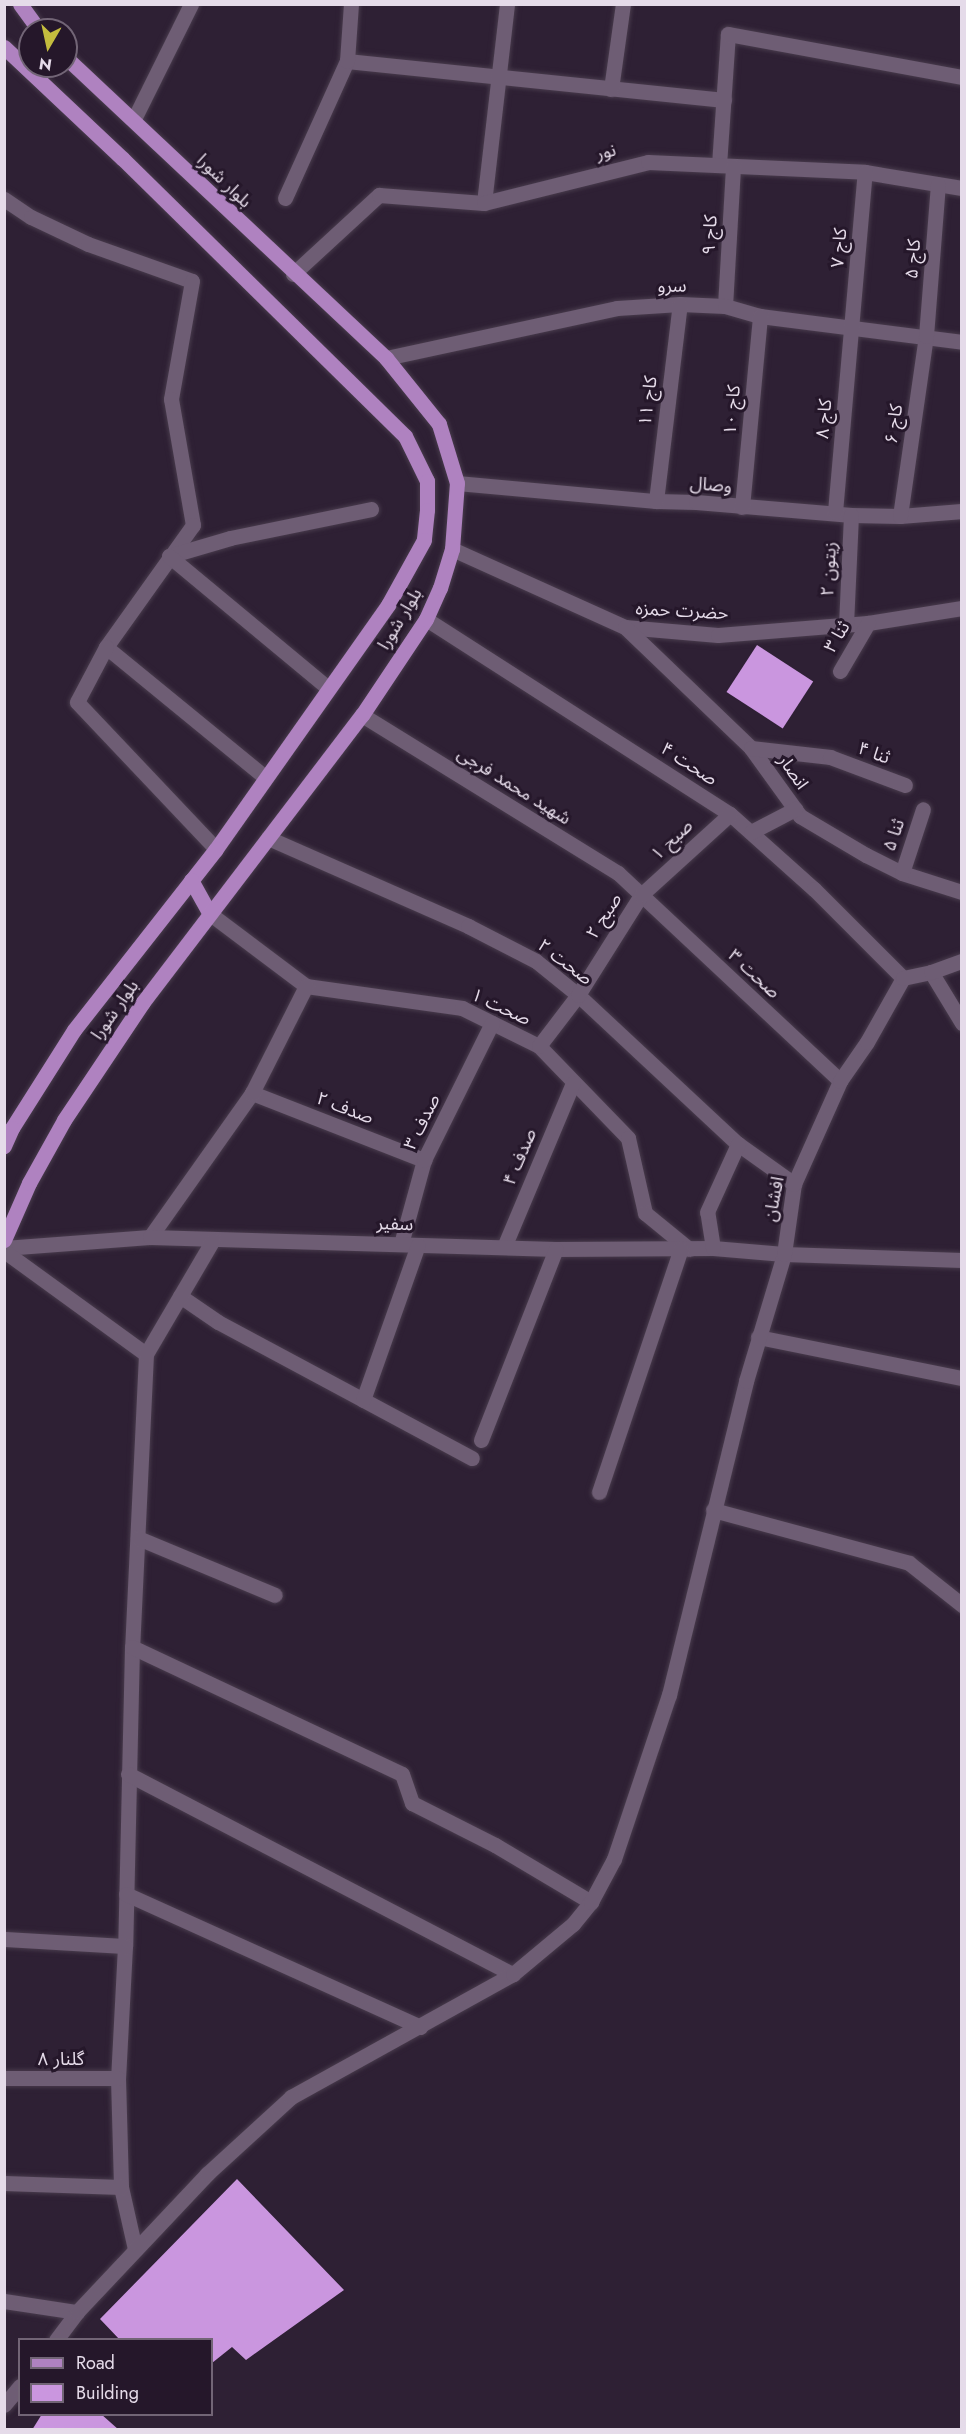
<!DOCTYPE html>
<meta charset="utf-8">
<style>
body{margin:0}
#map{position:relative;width:966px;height:2434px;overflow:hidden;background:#2e2034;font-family:Jost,"Noto Sans Arabic",sans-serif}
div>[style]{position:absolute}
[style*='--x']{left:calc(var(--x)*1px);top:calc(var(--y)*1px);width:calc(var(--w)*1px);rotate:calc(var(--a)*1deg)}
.building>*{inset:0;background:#ca96df;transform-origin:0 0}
.roads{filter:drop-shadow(0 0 2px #483b4c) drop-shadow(0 0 2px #483b4c)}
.minor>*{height:15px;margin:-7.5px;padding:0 7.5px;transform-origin:7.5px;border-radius:7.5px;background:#6e5d74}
.major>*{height:15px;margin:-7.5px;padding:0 7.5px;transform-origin:7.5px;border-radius:7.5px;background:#af82c0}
span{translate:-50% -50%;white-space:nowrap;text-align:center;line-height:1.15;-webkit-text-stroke:6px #25172a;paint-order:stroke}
.street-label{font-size:18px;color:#e5dbe9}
.frame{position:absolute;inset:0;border:6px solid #e5dbe9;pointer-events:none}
.legend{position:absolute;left:18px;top:2338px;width:195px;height:78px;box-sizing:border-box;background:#25172a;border:2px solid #726576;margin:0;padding:8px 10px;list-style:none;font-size:18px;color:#e5dbe9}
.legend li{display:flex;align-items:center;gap:12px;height:30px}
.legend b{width:30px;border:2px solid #726576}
.north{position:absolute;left:18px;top:18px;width:60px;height:60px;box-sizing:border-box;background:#25172a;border:2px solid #726576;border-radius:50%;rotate:189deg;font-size:16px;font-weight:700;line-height:24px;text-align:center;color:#e5dbe9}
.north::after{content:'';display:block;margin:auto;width:21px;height:27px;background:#c4bc3e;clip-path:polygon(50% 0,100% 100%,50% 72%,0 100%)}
</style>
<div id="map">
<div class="building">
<div style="left:757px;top:645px;width:67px;height:56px;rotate:33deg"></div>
<div style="clip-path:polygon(237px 2179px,344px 2290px,246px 2360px,232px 2347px,212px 2363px,212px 2340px,120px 2340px,100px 2319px)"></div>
<div style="clip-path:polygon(42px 2414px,101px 2414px,119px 2430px,32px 2430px)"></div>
</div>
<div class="roads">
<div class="minor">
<div style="--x:347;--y:61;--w:379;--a:5.9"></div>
<div style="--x:611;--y:89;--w:86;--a:-82"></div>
<div style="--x:134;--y:119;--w:128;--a:-63.6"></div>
<div style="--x:719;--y:165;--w:131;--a:-86.1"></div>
<div style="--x:728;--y:34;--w:238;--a:10.4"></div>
<div style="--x:285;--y:198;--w:150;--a:-65.7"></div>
<div style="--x:347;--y:61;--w:57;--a:-86"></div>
<div style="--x:4;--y:199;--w:32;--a:34"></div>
<div style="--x:31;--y:217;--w:63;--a:25.3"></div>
<div style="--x:88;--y:244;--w:110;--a:19.6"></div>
<div style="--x:192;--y:281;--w:120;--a:100.1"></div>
<div style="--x:171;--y:399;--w:128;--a:80.1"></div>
<div style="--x:193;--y:525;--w:150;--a:125.5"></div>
<div style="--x:106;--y:647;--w:205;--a:39.3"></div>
<div style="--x:484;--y:203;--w:200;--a:-83.4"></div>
<div style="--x:293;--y:274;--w:117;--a:-42.6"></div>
<div style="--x:379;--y:195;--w:105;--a:4.4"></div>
<div style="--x:484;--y:203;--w:169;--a:-14"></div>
<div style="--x:648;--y:162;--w:217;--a:2.6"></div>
<div style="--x:865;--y:172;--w:98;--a:9.4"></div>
<div style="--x:725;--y:306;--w:140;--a:-86.7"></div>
<div style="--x:386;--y:358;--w:236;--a:-12.2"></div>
<div style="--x:617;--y:308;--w:63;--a:-3.6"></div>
<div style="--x:680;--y:304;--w:45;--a:2.5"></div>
<div style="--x:725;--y:306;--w:36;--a:16"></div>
<div style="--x:760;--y:316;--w:204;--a:7.3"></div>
<div style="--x:457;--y:483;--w:200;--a:5.2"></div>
<div style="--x:656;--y:501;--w:40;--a:1.4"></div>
<div style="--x:696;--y:502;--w:156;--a:4.8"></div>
<div style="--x:851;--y:515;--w:49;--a:1.2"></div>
<div style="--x:900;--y:516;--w:62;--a:-4.6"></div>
<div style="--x:656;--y:501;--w:198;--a:-83.1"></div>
<div style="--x:742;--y:507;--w:192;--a:-84.6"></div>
<div style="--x:835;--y:512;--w:341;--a:-85"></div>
<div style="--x:900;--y:516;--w:182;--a:-81.8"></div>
<div style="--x:926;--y:336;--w:152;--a:-85.5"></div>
<div style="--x:452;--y:549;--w:190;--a:24.3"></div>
<div style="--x:625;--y:627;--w:93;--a:4.9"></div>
<div style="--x:718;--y:635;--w:150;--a:-4.6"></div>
<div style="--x:868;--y:623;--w:95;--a:-9.1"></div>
<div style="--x:169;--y:556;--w:64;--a:-16.4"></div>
<div style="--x:230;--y:538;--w:144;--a:-11.6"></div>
<div style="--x:169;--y:556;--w:207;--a:39.7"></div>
<div style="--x:426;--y:619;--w:361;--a:32.7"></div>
<div style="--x:730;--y:814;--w:113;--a:41.8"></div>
<div style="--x:814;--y:889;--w:126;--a:45"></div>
<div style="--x:846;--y:625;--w:110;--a:-87.4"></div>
<div style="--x:625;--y:627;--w:175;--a:43.8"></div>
<div style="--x:751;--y:748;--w:84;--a:54.2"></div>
<div style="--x:800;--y:816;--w:77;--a:30.6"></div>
<div style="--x:866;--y:855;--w:40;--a:26.6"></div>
<div style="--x:902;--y:873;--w:63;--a:17.6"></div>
<div style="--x:106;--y:647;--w:62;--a:117.8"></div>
<div style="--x:77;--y:702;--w:202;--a:46.6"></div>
<div style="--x:840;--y:671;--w:56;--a:-59.7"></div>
<div style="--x:362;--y:715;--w:301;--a:31.7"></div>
<div style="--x:618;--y:873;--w:304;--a:43.1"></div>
<div style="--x:751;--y:748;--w:80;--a:6.5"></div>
<div style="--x:830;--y:757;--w:80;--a:20.5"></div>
<div style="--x:751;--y:832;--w:50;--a:-27.6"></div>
<div style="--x:268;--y:838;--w:219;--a:23.7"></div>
<div style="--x:468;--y:926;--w:76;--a:27.2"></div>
<div style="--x:536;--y:961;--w:54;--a:39"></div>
<div style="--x:578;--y:995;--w:219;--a:43"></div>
<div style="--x:738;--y:1144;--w:69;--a:35.5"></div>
<div style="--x:902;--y:873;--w:67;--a:-71.8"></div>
<div style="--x:209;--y:913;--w:121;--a:37"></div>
<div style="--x:306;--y:986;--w:158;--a:8"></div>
<div style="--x:462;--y:1008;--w:86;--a:26.3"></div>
<div style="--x:539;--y:1046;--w:128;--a:45.9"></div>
<div style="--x:628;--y:1138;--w:77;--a:77.2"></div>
<div style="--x:645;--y:1213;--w:57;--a:39.3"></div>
<div style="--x:931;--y:972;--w:60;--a:58.7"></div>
<div style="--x:539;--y:1046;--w:64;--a:-52.6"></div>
<div style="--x:578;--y:995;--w:118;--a:-57.8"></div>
<div style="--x:641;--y:895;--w:120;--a:-42.3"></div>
<div style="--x:252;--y:1093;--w:185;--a:21.3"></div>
<div style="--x:150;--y:1237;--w:176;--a:-54.7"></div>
<div style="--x:252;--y:1093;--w:120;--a:-63.2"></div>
<div style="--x:401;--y:1244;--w:87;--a:-74.7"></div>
<div style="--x:424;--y:1160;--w:153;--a:-63.6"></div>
<div style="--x:504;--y:1247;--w:178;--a:-67.2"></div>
<div style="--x:4;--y:1248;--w:146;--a:-4.3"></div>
<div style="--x:150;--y:1237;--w:406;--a:1.7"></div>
<div style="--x:556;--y:1249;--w:157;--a:-0.4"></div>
<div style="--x:713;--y:1248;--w:71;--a:4.8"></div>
<div style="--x:784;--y:1254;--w:178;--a:1.9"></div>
<div style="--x:713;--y:1248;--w:36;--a:-99"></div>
<div style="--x:707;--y:1212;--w:75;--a:-65.5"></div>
<div style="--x:4;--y:1251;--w:175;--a:36"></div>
<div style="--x:146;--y:1354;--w:293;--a:92.7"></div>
<div style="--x:132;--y:1647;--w:299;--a:91.3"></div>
<div style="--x:125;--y:1946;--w:132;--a:93"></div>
<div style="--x:118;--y:2078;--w:109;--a:88.4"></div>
<div style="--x:121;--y:2187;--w:64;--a:77.3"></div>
<div style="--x:180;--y:1296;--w:46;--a:34.4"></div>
<div style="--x:218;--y:1322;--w:288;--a:28.2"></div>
<div style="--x:758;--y:1337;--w:208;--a:11.4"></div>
<div style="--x:146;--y:1354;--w:132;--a:-59.6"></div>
<div style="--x:363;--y:1400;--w:164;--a:-70.5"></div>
<div style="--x:481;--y:1440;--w:205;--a:-68.6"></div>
<div style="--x:599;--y:1492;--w:256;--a:-71.4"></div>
<div style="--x:713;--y:1510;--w:203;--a:15.1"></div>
<div style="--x:909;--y:1563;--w:68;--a:38.4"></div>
<div style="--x:138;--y:1538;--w:148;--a:22.6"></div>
<div style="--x:132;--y:1647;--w:298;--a:25.2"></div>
<div style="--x:402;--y:1774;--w:31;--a:71"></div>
<div style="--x:412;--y:1803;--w:93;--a:26.8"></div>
<div style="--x:495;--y:1845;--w:112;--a:30.7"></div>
<div style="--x:128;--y:1774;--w:434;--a:27.5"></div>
<div style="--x:126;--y:1894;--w:323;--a:24.3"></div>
<div style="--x:4;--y:1939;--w:121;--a:3.3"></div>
<div style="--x:4;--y:2078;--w:114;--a:0"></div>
<div style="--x:4;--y:2183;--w:117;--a:2"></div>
<div style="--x:4;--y:2301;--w:74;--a:8.6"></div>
<div style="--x:56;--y:2340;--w:35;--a:-53"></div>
<div style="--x:77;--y:2312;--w:190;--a:-46.7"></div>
<div style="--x:207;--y:2174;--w:114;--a:-42.5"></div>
<div style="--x:291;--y:2097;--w:254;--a:-29"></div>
<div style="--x:513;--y:1974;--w:78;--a:-39.8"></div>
<div style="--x:573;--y:1924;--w:28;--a:-51"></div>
<div style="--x:591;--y:1902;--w:49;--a:-61.9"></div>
<div style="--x:614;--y:1859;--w:173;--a:-71.5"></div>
<div style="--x:669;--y:1695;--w:323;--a:-76.2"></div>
<div style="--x:746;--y:1381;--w:133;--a:-73.3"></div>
<div style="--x:784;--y:1254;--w:71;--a:-81.9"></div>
<div style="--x:794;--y:1184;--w:113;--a:-65.9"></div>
<div style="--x:840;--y:1081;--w:47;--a:-55.3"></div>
<div style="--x:867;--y:1042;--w:73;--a:-60.6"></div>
<div style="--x:903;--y:978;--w:29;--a:-12"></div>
<div style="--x:931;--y:972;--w:33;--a:-20"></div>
<div style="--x:4;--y:2405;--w:25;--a:-50"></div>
</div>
<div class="major">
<div style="--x:20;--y:4;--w:32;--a:54"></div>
<div style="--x:4;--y:47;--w:163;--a:43.3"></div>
<div style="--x:123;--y:159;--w:395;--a:44.5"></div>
<div style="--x:405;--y:436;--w:50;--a:63.9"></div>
<div style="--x:427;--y:481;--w:29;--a:90"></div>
<div style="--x:427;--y:510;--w:30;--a:96"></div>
<div style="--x:424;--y:540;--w:74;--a:119"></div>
<div style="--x:388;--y:605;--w:299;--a:125.2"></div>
<div style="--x:216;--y:849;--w:230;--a:128.1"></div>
<div style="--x:74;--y:1030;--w:116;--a:122.3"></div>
<div style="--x:12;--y:1128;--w:20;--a:114"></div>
<div style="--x:191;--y:880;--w:38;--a:61"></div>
<div style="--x:4;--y:1240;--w:62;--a:-66.3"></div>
<div style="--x:29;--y:1183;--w:72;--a:-60.9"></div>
<div style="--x:64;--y:1120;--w:142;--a:-56.2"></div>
<div style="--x:143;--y:1002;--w:361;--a:-52.7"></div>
<div style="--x:362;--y:715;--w:115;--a:-56.3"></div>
<div style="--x:426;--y:619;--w:34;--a:-66"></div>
<div style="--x:440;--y:588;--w:41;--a:-72.9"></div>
<div style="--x:452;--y:549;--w:66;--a:-85.7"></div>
<div style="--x:457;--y:483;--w:62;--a:-107"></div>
<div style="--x:439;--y:424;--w:85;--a:-128.8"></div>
<div style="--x:386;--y:358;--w:439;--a:-136.8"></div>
</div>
</div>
<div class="street-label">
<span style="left:606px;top:152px;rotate:-14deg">نور</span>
<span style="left:224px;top:181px;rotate:44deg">بلوار شورا</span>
<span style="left:710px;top:235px;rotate:-87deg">کاج ۹</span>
<span style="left:839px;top:248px;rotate:-85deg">کاج ۷</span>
<span style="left:913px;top:259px;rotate:-86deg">کاج ۵</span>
<span style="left:672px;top:286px;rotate:-1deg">سرو</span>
<span style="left:648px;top:401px;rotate:-83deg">کاج ۱۱</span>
<span style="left:732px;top:410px;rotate:-85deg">کاج ۱۰</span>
<span style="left:824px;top:419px;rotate:-85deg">کاج ۸</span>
<span style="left:894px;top:424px;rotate:-82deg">کاج ۶</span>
<span style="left:711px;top:485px;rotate:5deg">وصال</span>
<span style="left:829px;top:569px;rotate:-87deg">زیتون ۲</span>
<span style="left:682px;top:611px;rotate:3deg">حضرت حمزه</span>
<span style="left:400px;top:619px;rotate:-59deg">بلوار شورا</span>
<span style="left:837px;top:637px;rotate:-59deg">ثنا ۳</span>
<span style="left:874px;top:753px;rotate:20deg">ثنا ۴</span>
<span style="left:689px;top:764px;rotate:33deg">صحت ۴</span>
<span style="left:793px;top:772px;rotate:55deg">انصار</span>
<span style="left:514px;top:786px;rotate:32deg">شهید محمد فرجی</span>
<span style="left:894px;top:835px;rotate:-71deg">ثنا ۵</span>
<span style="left:672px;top:840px;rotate:-43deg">صبح ۱</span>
<span style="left:604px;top:916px;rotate:-58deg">صبح ۲</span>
<span style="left:565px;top:962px;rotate:37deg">صحت ۲</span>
<span style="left:754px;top:974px;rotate:43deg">صحت ۳</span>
<span style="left:501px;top:1007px;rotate:25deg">صحت ۱</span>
<span style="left:115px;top:1010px;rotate:-55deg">بلوار شورا</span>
<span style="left:345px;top:1108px;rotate:21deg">صدف ۲</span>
<span style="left:422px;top:1122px;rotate:-64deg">صدف ۳</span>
<span style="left:520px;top:1157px;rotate:-67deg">صدف ۴</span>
<span style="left:774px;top:1199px;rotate:-79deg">افشان</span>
<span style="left:395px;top:1224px;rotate:2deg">سفیر</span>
<span style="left:61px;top:2059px">گلنار ۸</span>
</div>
<div class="frame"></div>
<ul class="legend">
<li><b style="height:8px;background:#af82c0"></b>Road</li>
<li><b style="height:16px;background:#ca96df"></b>Building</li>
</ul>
<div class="north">N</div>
</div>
